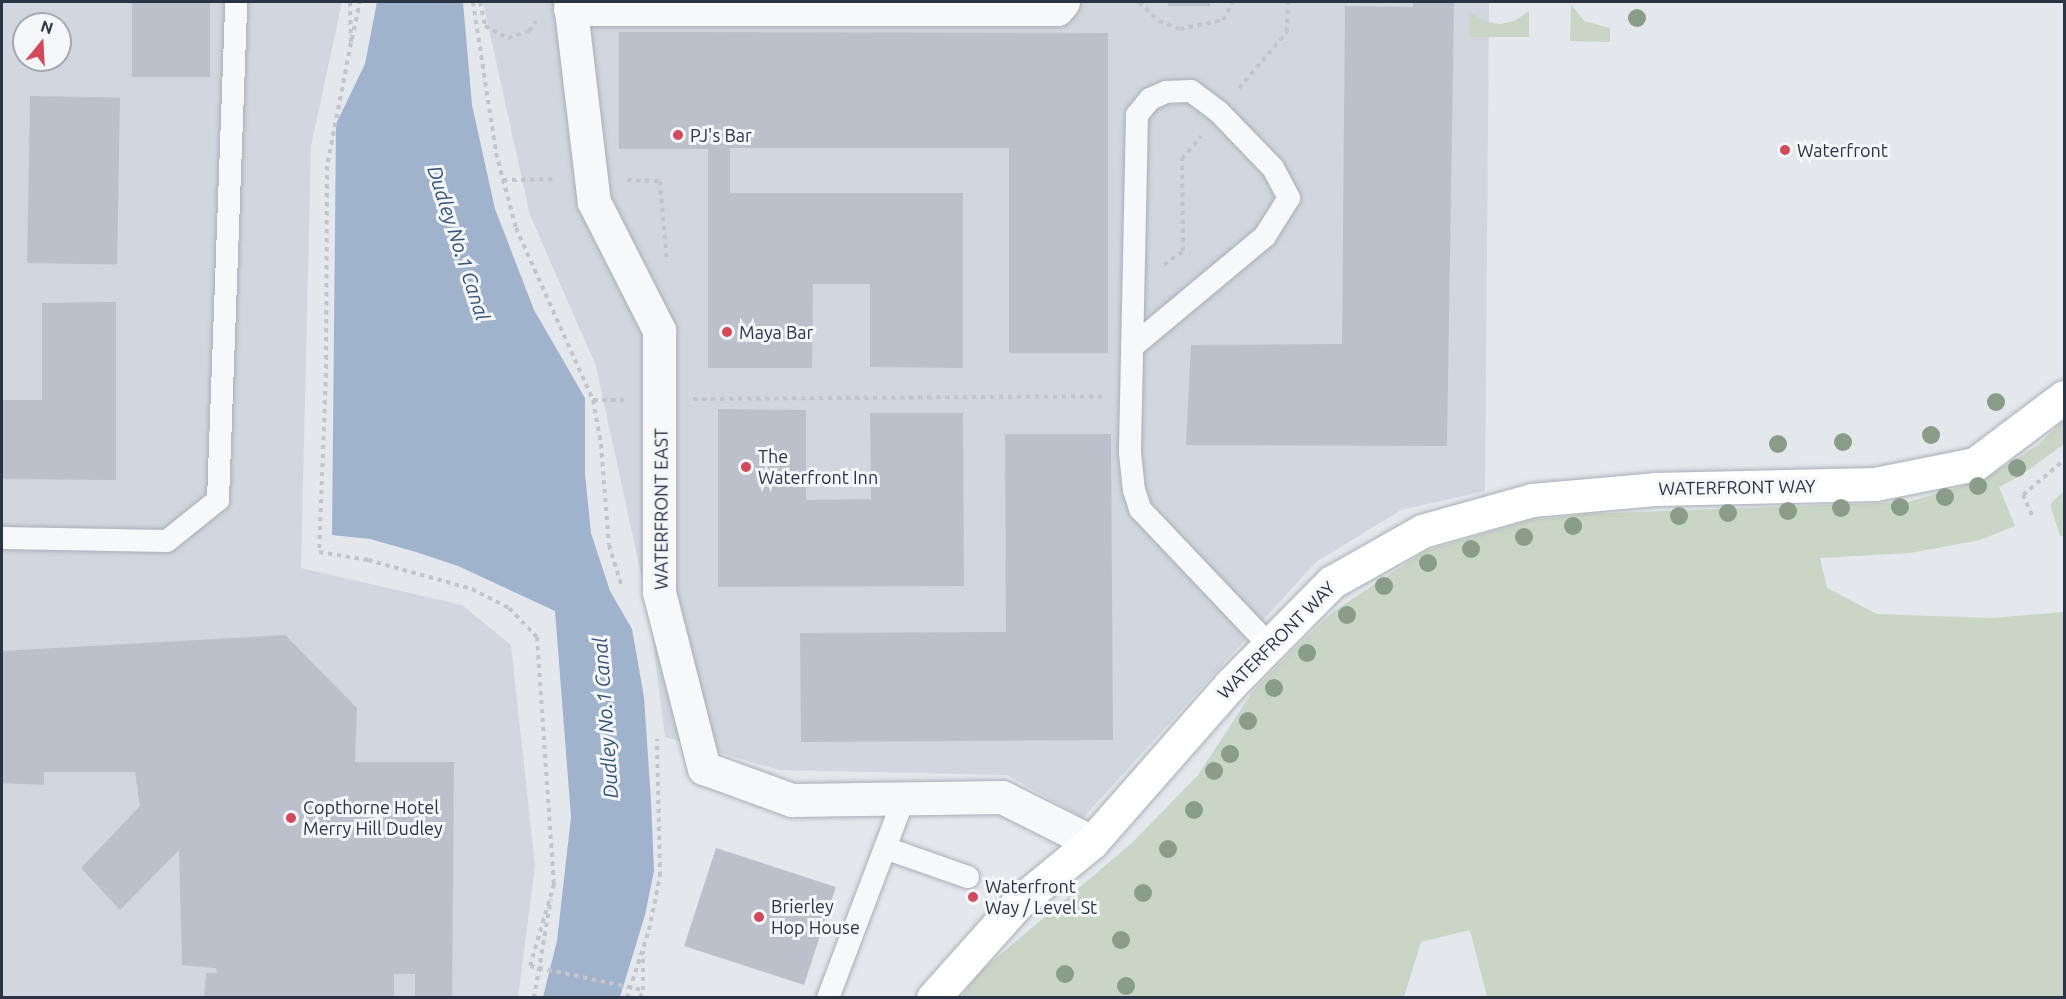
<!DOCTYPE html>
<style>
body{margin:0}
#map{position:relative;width:2066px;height:999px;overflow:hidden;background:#e4e7ec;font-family:Ubuntu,sans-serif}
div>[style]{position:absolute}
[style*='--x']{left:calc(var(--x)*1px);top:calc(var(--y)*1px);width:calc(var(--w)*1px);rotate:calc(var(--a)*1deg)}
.built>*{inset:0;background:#d2d6de}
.green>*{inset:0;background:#c9d6c5}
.water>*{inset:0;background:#9fb4cc}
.building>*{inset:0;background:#bbc0ca;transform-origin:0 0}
.path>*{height:4px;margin-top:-2px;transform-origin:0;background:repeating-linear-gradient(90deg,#c2c5cb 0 4.5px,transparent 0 9px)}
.roads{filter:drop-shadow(0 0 2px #a9aeb7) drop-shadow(0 0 2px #a9aeb7)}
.lane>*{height:22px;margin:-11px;padding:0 11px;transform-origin:11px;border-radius:11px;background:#f7f8fa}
.street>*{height:33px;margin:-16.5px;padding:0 16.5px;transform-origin:16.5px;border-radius:16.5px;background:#f7f8fa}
.secondary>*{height:33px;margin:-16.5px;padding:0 16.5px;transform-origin:16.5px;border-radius:16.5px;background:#fff}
.path-bridge>*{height:4px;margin-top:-2px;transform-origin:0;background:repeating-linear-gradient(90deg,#c2c5cb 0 4.5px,transparent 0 9px)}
.trees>*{width:18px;height:18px;margin:-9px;border-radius:50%;background:#899d89}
.dots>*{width:16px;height:16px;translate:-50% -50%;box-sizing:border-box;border:3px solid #f4f6f9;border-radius:50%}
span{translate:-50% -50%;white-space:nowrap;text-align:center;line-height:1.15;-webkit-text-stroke:6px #f4f6f9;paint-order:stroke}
.poi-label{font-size:18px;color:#2b3445}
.left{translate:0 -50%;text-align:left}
.street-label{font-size:18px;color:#2b3445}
.water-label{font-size:20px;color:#34527a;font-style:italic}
.frame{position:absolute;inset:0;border:3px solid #2b3445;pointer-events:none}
.north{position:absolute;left:12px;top:12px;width:60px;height:60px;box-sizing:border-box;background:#f4f6f9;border:2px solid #a4a8b1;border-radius:50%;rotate:18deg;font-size:16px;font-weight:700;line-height:24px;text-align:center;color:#2b3445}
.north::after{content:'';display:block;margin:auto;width:21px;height:27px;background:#d1495b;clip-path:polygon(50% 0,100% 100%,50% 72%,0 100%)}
</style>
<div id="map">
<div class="built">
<div style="clip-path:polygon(evenodd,2px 2px,342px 2px,311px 146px,301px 568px,462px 605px,511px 645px,535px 866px,518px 997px,2px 998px,2px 2px,24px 24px,60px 24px,60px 60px,24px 60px,24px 24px)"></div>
<div style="clip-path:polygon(483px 2px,1489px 2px,1485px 491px,1401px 510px,1316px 562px,1083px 818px,1007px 775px,779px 770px,665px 737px,649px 611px,596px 366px,530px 215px)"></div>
</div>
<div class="green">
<div style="clip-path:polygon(1571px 4px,1584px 21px,1610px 28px,1610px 42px,1570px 41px)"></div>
<div style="clip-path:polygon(1529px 11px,1529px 37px,1469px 37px,1470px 12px,1486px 22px,1500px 24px,1514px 21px)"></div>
<div style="clip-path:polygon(2064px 420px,2064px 444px,2020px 476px,1999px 487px,2015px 526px,1980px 540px,1910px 553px,1820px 558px,1827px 588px,1877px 614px,1991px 618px,2064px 612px,2064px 997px,1487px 997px,1470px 930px,1421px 942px,1404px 997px,961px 997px,981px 971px,1133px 842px,1198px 775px,1253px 691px,1296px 647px,1334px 611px,1425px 551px,1530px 520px,1585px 514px,1908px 502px,1985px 479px,2038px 445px)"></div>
<div style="clip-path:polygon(2064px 491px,2064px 536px,2060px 536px,2050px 504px)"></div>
</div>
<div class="water">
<div style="clip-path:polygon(377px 2px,463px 2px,472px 105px,495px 209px,534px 310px,585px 398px,585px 474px,591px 533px,610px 591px,632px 629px,644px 697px,651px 801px,654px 871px,645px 915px,620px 997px,543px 997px,557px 941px,571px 817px,555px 611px,458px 566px,416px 552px,370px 539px,332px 535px,336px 124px,365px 64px)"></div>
</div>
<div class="building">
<div style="left:132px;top:2px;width:78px;height:75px"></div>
<div style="left:1168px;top:2px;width:42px;height:4px"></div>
<div style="clip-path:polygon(1413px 2px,1454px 2px,1447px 446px,1186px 445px,1191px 345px,1342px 344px,1345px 6px,1413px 7px)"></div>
<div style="clip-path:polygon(619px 32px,1108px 33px,1108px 353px,1009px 353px,1009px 148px,730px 148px,730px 193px,963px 193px,963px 368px,870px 367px,870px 284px,813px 284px,812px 368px,708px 368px,708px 149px,619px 149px)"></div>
<div style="left:30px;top:96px;width:90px;height:167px;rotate:1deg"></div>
<div style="clip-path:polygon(116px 302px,116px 480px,2px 479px,2px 400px,42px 400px,42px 303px)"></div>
<div style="clip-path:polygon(718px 409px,806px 410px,806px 500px,871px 499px,870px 413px,963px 413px,964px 586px,718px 587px)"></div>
<div style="clip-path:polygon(1005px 434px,1111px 434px,1113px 740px,801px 742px,800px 633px,1006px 632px)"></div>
<div style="clip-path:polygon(285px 635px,357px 708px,355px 762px,454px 762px,452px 998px,415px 998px,415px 974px,394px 974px,394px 998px,204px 998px,206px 973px,217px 973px,216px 968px,182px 965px,179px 850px,120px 910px,81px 868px,140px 806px,135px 772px,44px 772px,44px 785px,2px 783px,2px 651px)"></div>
<div style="left:716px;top:848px;width:126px;height:103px;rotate:18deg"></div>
</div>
<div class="path">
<div style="--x:350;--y:2;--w:41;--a:88.6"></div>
<div style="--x:351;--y:43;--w:125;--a:101"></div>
<div style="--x:327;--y:166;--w:207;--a:90.3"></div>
<div style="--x:326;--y:373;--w:179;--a:92.2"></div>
<div style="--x:319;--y:552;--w:50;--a:9.3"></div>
<div style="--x:368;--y:560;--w:108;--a:15.6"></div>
<div style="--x:472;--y:589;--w:42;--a:27.2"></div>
<div style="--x:509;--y:608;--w:40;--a:46"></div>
<div style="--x:537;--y:637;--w:248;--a:86.1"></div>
<div style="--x:554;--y:884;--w:85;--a:106.3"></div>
<div style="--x:473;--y:2;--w:153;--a:81.3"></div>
<div style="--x:496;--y:153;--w:78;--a:75.1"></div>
<div style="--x:516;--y:228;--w:188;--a:65.9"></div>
<div style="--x:593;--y:400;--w:45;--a:79.7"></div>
<div style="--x:601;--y:444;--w:101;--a:85.5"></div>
<div style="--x:609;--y:545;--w:41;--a:72.9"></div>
<div style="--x:480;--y:2;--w:25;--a:78"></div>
<div style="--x:485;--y:26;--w:26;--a:28"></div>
<div style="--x:508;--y:38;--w:22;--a:-18"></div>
<div style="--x:529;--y:31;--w:12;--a:-55"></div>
<div style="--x:1139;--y:2;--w:28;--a:44"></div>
<div style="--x:1159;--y:21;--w:22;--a:21"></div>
<div style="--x:1180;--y:29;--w:44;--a:-11.8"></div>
<div style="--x:1223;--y:20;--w:21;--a:-61"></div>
<div style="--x:352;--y:39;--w:38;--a:-78"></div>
<div style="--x:1239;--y:88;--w:74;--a:-49.4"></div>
<div style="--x:1287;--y:32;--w:30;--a:-88"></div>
<div style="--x:503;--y:180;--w:53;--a:-1.1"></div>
<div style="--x:627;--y:180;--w:33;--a:2"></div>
<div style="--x:660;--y:181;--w:82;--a:85.1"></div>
<div style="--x:1164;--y:265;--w:24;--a:-36"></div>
<div style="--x:1183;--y:251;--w:92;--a:-90.6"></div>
<div style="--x:1182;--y:159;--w:30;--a:-50"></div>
<div style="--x:693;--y:399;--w:410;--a:-0.4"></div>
<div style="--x:593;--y:400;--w:31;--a:0"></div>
<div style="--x:2032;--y:515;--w:22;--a:-114"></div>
<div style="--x:2023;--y:495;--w:54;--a:-40.5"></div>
<div style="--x:534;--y:998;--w:100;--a:-80.3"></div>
<div style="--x:627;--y:998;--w:71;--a:-72.1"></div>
<div style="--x:649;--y:930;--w:55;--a:-78.5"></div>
<div style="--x:660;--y:876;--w:137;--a:-91.3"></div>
<div style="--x:640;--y:998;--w:9;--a:-69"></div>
<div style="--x:643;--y:990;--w:39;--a:-90"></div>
</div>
<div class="roads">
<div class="lane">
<div style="--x:1132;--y:347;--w:173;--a:-39.8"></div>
<div style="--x:1265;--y:236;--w:45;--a:-57.7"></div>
<div style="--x:1289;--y:198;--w:34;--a:-118"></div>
<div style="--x:1273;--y:168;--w:78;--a:-134"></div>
<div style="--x:1219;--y:112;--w:35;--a:-143"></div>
<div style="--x:1191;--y:91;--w:25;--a:178"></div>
<div style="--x:1166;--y:92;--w:17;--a:156"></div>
<div style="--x:1150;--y:99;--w:21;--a:129"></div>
<div style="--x:1137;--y:115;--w:338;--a:91.2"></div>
<div style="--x:1130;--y:453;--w:37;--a:84"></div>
<div style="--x:1134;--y:490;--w:20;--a:72"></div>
<div style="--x:1140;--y:509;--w:187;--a:46.5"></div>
<div style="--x:2;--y:538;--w:165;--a:1"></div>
<div style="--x:167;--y:541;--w:65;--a:-38.8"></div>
<div style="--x:218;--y:500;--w:498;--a:-87.9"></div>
<div style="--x:885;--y:848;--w:88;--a:19.3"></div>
<div style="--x:828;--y:998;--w:214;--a:-69.2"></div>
</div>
<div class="street">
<div style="--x:570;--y:2;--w:201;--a:83.2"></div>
<div style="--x:594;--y:202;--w:144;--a:63.1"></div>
<div style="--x:659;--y:330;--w:262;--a:90"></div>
<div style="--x:659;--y:592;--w:182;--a:75.7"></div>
<div style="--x:704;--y:768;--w:94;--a:20"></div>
<div style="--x:792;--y:800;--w:210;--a:-0.8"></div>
<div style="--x:1002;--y:797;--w:101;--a:26.6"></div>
<div style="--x:570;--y:9;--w:487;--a:0"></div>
<div style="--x:1057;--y:9;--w:9;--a:-49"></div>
</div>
<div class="secondary">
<div style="--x:933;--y:998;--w:127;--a:-48.2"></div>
<div style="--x:1018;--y:903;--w:96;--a:-39.5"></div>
<div style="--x:1092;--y:842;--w:209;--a:-48.7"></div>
<div style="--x:1230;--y:685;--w:145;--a:-45.3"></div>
<div style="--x:1332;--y:582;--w:103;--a:-29.5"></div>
<div style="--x:1422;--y:531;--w:114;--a:-15.7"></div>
<div style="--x:1532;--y:500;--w:123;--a:-5.1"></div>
<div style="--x:1655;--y:489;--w:220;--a:-1.3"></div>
<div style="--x:1875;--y:484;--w:102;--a:-11.3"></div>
<div style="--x:1975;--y:464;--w:111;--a:-37"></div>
</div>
</div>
<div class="path-bridge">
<div style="--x:530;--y:966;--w:116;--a:12"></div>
</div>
<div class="trees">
<div style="left:1637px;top:18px"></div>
<div style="left:1996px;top:402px"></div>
<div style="left:1931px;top:435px"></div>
<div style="left:1843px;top:442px"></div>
<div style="left:1778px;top:444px"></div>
<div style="left:2017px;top:468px"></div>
<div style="left:1978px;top:486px"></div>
<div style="left:1945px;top:497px"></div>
<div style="left:1900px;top:507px"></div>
<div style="left:1841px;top:508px"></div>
<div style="left:1788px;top:511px"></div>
<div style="left:1728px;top:513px"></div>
<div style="left:1679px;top:516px"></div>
<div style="left:1573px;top:526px"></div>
<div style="left:1524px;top:537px"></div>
<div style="left:1471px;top:549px"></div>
<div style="left:1428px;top:563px"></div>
<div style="left:1384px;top:586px"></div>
<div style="left:1347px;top:615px"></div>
<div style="left:1307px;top:653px"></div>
<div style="left:1274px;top:688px"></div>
<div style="left:1248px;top:721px"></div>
<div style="left:1230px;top:754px"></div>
<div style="left:1214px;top:771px"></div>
<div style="left:1194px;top:810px"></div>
<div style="left:1168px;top:849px"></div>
<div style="left:1143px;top:893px"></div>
<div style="left:1121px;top:940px"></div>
<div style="left:1065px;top:974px"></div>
<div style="left:1126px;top:986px"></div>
</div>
<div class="dots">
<div style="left:678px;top:135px;background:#d1495b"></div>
<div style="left:1785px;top:150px;background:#d1495b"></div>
<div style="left:727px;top:332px;background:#d1495b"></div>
<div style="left:746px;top:467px;background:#d1495b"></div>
<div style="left:291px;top:818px;background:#d1495b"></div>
<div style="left:973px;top:897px;background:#d1495b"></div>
<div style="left:759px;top:917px;background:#d1495b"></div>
</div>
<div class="poi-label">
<span class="left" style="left:690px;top:135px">PJ's Bar</span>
<span class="left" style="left:1797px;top:150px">Waterfront</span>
<span class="left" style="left:739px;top:332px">Maya Bar</span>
<span class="left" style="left:758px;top:467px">The<br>Waterfront Inn</span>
<span class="left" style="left:303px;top:818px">Copthorne Hotel<br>Merry Hill Dudley</span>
<span class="left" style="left:985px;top:897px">Waterfront<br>Way / Level St</span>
<span class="left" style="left:771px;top:917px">Brierley<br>Hop House</span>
</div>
<div class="street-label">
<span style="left:1737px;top:487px;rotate:-1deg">WATERFRONT WAY</span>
<span style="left:661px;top:509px;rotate:-90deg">WATERFRONT EAST</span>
<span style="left:1276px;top:640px;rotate:-45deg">WATERFRONT WAY</span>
</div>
<div class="water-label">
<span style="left:459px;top:243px;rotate:72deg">Dudley No.1 Canal</span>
<span style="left:605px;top:718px;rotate:-94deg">Dudley No.1 Canal</span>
</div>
<div class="frame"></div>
<div class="north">N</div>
</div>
